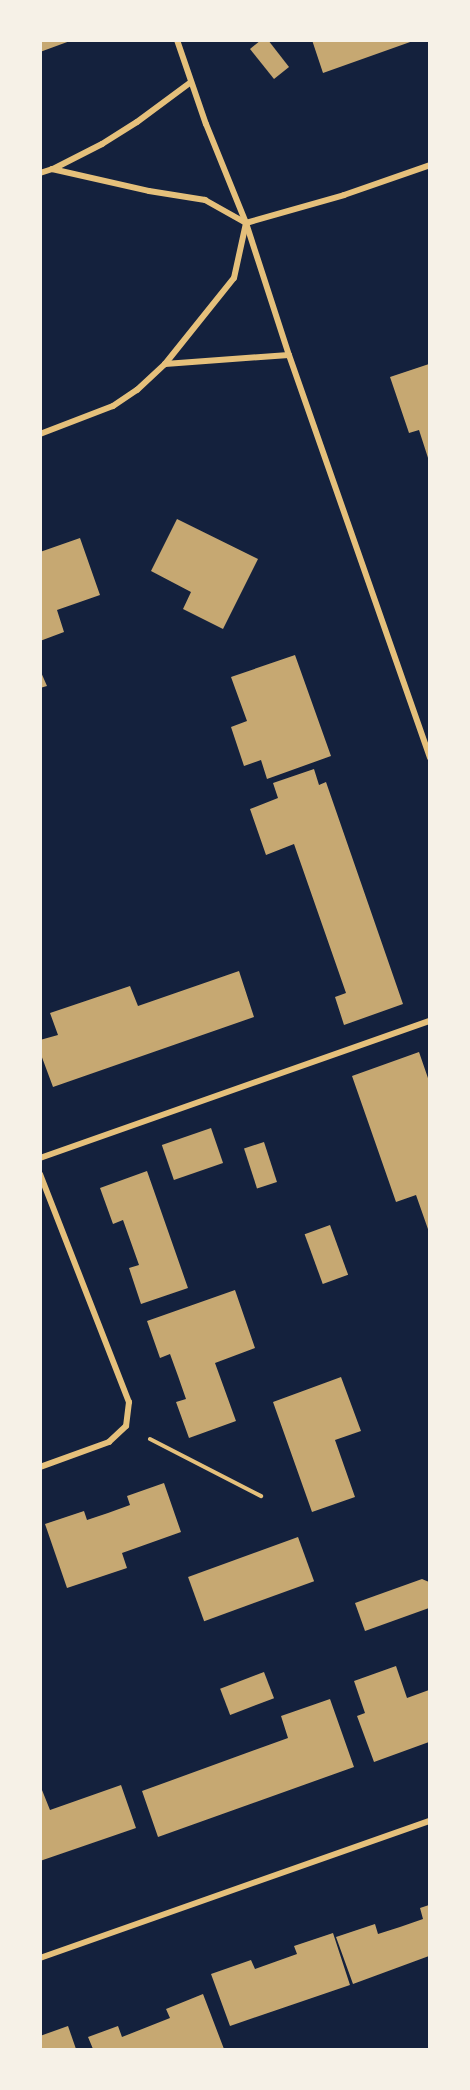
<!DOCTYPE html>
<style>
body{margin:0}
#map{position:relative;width:470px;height:2090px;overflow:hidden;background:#14213d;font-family:Arial,sans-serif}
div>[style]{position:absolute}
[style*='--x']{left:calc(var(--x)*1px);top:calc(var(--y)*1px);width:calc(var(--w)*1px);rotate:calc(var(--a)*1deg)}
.building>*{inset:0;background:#c6a872;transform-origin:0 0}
.path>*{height:4px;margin:-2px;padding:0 2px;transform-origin:2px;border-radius:2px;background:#e5c07b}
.minor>*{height:6px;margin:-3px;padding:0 3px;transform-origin:3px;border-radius:3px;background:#e5c07b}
span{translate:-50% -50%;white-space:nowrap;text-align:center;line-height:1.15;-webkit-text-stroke:6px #f6f1e7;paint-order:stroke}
.frame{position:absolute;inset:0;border:42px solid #f6f1e7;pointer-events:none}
</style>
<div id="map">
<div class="building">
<div style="clip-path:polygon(40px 40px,70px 40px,70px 41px,40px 52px)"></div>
<div style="clip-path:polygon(261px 40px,268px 40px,289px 67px,274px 79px,250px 49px)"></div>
<div style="clip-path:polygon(312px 40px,413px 40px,413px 41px,323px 73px)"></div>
<div style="clip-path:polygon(429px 364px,429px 461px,419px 430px,409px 433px,390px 377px)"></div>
<div style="clip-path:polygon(177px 519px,258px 559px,223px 629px,183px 609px,191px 592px,151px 571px)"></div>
<div style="clip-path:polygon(80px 538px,100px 595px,57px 610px,64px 632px,40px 641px,40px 552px)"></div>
<div style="clip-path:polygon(295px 655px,331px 756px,267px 779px,261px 760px,244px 766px,231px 727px,247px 721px,231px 677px)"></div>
<div style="clip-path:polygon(40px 670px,47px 686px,40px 688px)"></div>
<div style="clip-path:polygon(314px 769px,319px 785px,326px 782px,403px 1004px,344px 1025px,335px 997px,346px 993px,294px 844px,266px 855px,250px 809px,278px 798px,273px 783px)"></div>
<div style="clip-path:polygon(239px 971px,254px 1017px,53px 1087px,40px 1052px,40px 1040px,58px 1035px,50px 1013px,130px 986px,138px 1006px)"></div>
<div style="clip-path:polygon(419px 1052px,429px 1081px,429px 1232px,416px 1195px,396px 1202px,352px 1076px)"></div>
<div style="left:211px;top:1128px;width:37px;height:52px;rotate:71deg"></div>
<div style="left:264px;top:1142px;width:42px;height:21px;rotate:72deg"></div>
<div style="clip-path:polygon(147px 1171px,188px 1288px,141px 1304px,129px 1268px,139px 1265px,123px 1220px,113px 1224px,100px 1188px)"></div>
<div style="left:330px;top:1225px;width:53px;height:27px;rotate:70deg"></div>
<div style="clip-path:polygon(235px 1290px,255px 1348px,215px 1363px,236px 1421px,189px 1438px,176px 1402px,186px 1399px,178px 1376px,170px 1354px,160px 1358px,147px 1321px)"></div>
<div style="clip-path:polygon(341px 1377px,361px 1431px,335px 1440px,355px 1497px,312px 1512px,273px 1402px)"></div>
<div style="clip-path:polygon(164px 1483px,181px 1532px,122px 1553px,127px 1568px,67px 1588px,45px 1524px,84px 1511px,87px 1520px,108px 1513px,130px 1505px,127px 1496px)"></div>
<div style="left:298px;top:1537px;width:47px;height:117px;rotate:70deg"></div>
<div style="clip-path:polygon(422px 1579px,429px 1582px,429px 1608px,365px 1631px,355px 1603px)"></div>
<div style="clip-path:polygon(396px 1666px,407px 1698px,429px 1690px,429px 1742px,374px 1762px,357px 1716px,365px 1713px,354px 1681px)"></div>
<div style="left:264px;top:1672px;width:28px;height:47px;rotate:69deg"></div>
<div style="clip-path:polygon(330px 1699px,354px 1767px,158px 1837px,142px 1791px,288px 1738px,281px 1716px)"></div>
<div style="clip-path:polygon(40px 1785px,50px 1810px,121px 1785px,136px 1828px,40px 1861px)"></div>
<div style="clip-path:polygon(429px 1905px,429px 1956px,353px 1984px,336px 1937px,375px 1924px,378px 1934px,400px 1927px,423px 1919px,420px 1908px)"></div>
<div style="clip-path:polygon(333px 1933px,350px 1985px,230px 2026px,211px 1974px,251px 1960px,255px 1969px,297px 1954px,294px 1946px)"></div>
<div style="clip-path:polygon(203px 1994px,224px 2049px,93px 2049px,88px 2037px,118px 2026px,122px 2037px,170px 2018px,166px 2009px)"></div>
<div style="clip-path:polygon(68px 2026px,76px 2049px,40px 2049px,40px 2036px)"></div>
</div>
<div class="path">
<div style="--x:150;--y:1439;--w:125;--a:27.2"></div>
</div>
<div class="minor">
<div style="--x:177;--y:40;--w:89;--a:71"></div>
<div style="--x:206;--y:124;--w:107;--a:68"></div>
<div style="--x:246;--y:223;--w:139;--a:72"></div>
<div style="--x:289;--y:355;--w:427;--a:70.7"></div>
<div style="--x:53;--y:169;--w:55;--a:-27"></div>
<div style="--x:102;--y:144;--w:41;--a:-32.2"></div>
<div style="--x:137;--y:122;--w:67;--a:-36.5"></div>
<div style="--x:40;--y:173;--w:13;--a:-18"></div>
<div style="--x:52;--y:169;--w:99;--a:12.8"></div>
<div style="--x:149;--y:191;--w:57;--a:9.1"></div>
<div style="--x:205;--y:200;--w:47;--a:29.3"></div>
<div style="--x:246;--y:223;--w:102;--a:-15.9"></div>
<div style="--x:344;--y:195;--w:91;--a:-19.2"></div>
<div style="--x:165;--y:364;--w:124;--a:-4.2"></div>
<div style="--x:40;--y:434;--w:78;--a:-21"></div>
<div style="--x:113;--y:406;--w:29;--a:-34"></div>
<div style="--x:137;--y:390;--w:38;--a:-43"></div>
<div style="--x:165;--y:364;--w:110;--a:-51.3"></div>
<div style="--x:234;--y:278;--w:56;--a:-77.7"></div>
<div style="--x:40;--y:1158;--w:413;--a:-19.4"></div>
<div style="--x:40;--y:1174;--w:245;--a:68.7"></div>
<div style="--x:129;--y:1402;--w:24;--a:97"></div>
<div style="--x:126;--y:1426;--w:23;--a:137"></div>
<div style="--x:109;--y:1442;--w:73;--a:160.1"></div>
<div style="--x:40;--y:1958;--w:413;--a:-19.4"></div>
</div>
<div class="frame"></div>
</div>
